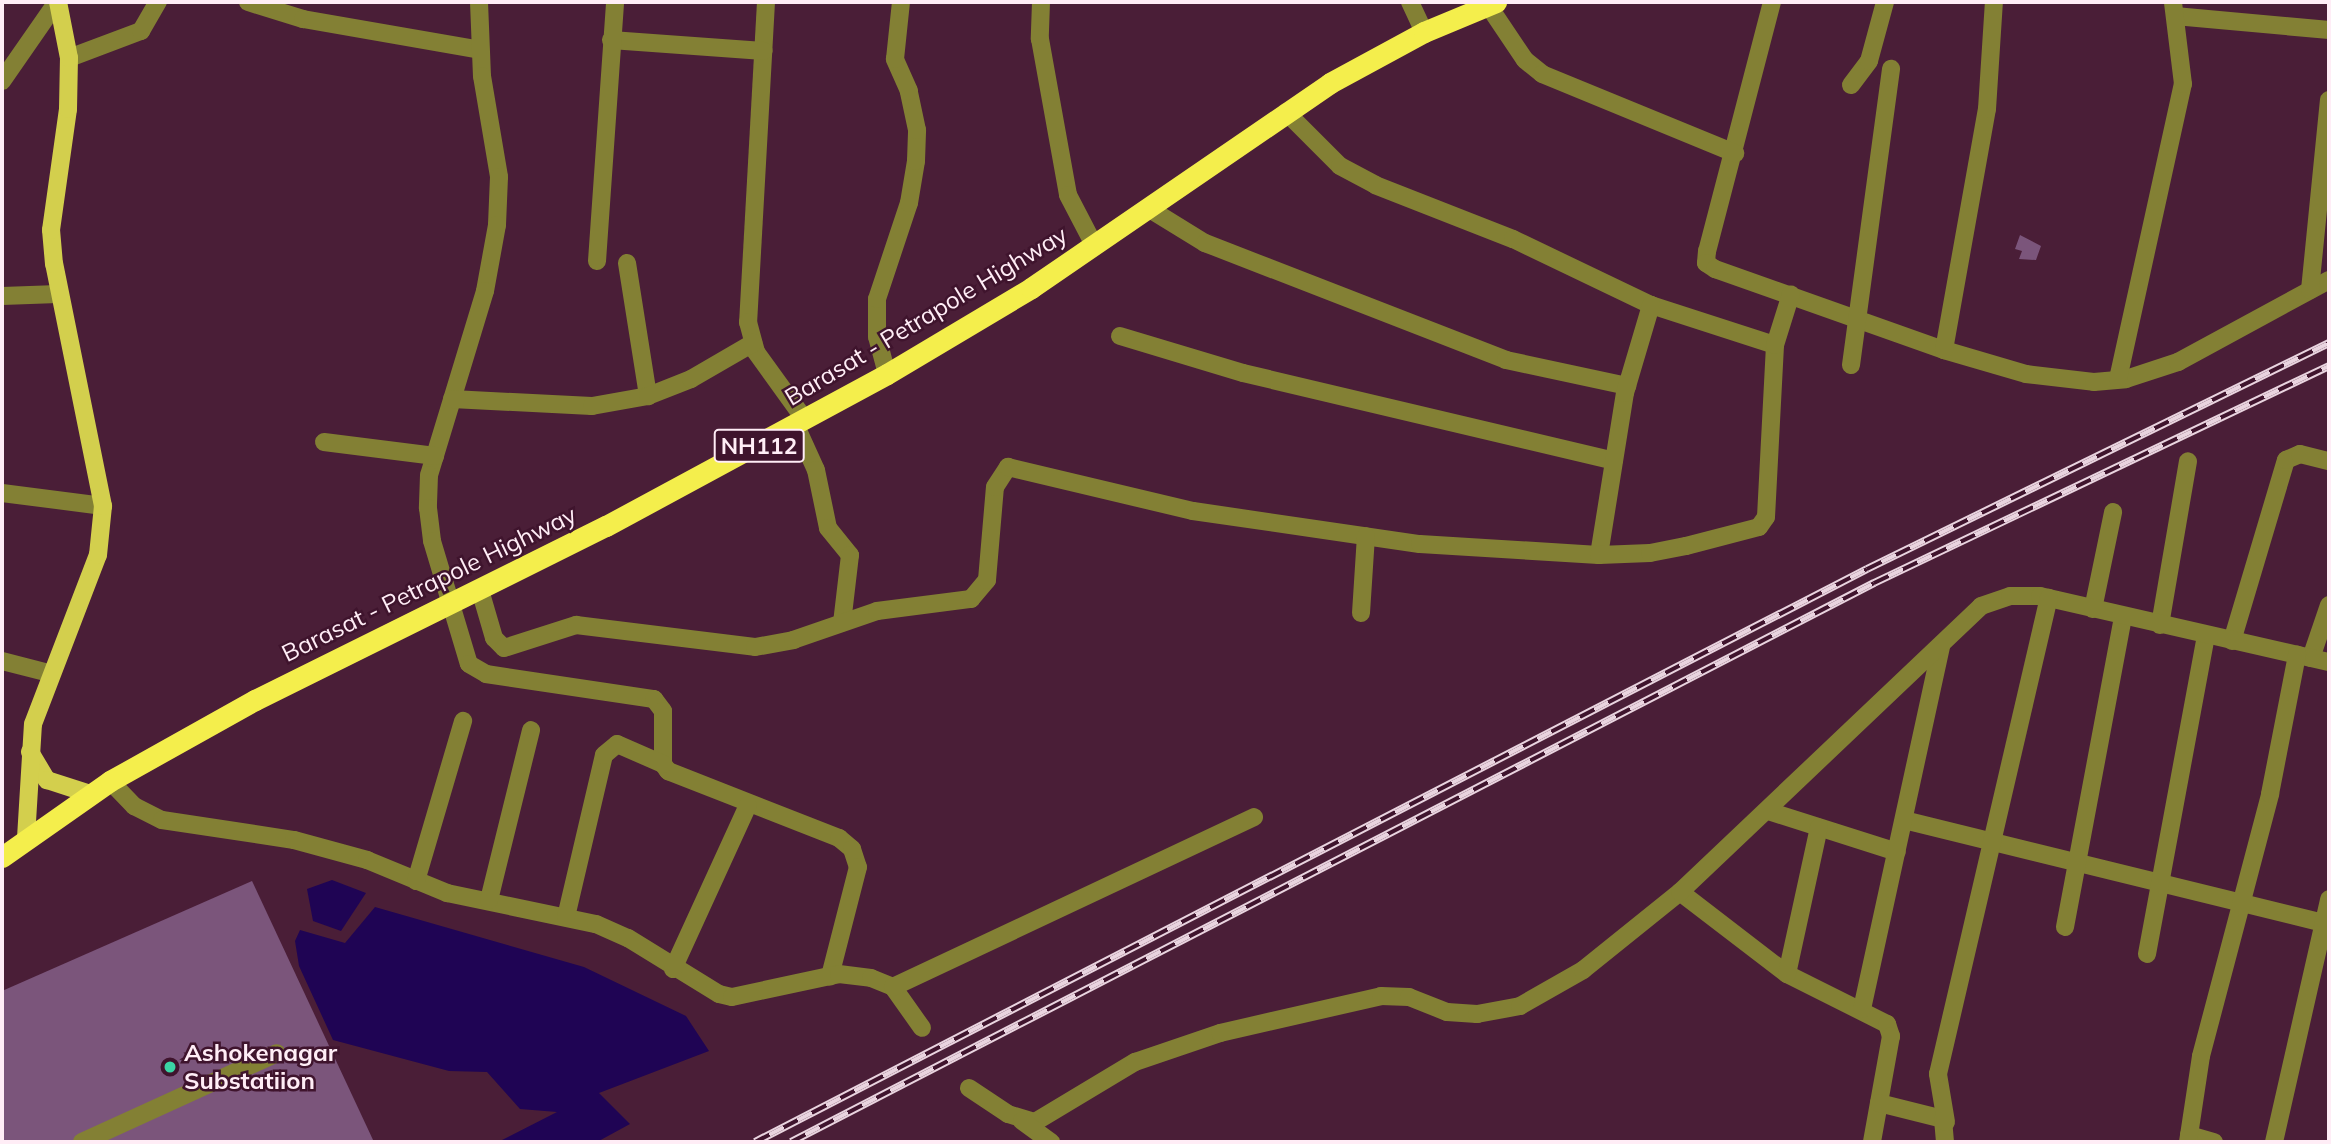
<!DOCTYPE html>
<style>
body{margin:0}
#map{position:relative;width:2331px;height:1144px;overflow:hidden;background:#4a1e37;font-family:Mulish,sans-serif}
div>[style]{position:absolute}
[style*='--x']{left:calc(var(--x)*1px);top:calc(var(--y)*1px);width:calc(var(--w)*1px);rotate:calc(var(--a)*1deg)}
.water>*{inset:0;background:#1f0454}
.building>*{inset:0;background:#7b557b}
.minor>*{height:18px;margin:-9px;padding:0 9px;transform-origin:9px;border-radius:9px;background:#838034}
.major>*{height:18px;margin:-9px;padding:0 9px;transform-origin:9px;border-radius:9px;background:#d3cf4d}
.highway>*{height:21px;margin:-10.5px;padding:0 10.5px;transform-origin:10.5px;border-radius:10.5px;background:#f4ee4c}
.rail>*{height:8px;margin-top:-4px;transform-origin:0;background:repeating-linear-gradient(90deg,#3f142d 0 16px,#e9d4df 0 32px);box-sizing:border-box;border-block:2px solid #e9d4df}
.dots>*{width:19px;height:19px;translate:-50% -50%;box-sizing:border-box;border:4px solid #3f142d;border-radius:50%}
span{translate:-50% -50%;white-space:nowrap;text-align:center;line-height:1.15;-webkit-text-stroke:5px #3f142d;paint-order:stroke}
.shield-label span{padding:2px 5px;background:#3f142d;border:2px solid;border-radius:5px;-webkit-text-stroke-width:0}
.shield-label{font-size:23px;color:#ffedf6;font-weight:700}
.street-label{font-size:24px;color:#ffedf6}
.poi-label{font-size:24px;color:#ffedf6;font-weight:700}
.left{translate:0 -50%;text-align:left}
.frame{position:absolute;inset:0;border:4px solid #ffedf6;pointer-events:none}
</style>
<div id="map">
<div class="water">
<div style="clip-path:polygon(332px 880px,366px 893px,341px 931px,313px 921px,307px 889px)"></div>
<div style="clip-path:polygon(375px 907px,584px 967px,686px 1016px,709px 1051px,599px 1093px,630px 1124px,597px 1142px,498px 1142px,557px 1112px,520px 1109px,487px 1072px,449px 1071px,333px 1040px,299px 966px,295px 941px,300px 930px,345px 943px)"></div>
</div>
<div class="building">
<div style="clip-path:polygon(2020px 235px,2041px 246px,2036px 260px,2019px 259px,2022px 251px,2015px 249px)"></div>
<div style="clip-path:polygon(252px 881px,374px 1142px,2px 1142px,2px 991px)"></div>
</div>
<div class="minor">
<div style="--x:248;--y:2;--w:58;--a:17.2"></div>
<div style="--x:303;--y:19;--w:180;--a:9.9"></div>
<div style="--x:479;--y:2;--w:74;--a:87.7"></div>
<div style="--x:482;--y:76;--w:102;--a:80.4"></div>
<div style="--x:499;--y:177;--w:48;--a:92.4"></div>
<div style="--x:497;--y:225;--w:67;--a:100.3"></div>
<div style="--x:485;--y:291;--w:192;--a:106.9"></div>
<div style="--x:429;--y:475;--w:33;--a:92"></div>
<div style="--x:428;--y:508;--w:33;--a:83"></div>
<div style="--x:432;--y:541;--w:128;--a:73.3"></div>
<div style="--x:469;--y:664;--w:20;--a:30"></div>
<div style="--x:486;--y:674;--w:170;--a:8.5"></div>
<div style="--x:654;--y:699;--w:15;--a:53"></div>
<div style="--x:663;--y:711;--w:53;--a:90"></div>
<div style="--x:663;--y:764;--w:9;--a:54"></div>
<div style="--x:668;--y:771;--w:184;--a:21.4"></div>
<div style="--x:839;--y:838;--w:17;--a:40"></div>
<div style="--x:852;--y:849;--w:19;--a:72"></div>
<div style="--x:858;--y:867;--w:113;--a:104.4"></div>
<div style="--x:766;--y:2;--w:321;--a:93.2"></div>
<div style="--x:748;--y:322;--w:31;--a:75"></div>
<div style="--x:756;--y:352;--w:84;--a:54.2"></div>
<div style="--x:1041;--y:2;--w:37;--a:92"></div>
<div style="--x:1040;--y:39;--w:158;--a:79.8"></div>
<div style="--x:1068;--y:195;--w:56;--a:62.5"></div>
<div style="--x:1410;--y:2;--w:33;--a:65"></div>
<div style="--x:1772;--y:2;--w:257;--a:104.6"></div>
<div style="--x:1707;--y:251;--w:12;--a:95"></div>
<div style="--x:1706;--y:263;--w:11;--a:34"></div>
<div style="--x:1715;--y:269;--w:243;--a:19.5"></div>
<div style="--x:1944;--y:350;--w:85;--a:16.3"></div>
<div style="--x:2026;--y:374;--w:68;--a:6.7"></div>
<div style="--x:2094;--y:382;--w:32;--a:-5"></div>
<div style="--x:2126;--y:379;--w:55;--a:-18.1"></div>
<div style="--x:2178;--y:362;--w:172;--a:-28.5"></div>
<div style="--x:1488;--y:5;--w:66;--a:56.1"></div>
<div style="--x:1525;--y:60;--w:22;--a:39"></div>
<div style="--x:1542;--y:74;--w:209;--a:22.3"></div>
<div style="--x:2175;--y:16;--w:155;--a:5.2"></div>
<div style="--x:611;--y:40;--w:153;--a:4.1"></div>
<div style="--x:69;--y:58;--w:77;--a:-20.6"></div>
<div style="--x:141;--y:31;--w:34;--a:-60"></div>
<div style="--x:2;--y:81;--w:96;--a:-55.2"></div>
<div style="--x:1851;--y:85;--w:30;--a:-53"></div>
<div style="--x:1869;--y:61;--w:61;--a:-74.8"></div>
<div style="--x:1286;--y:112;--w:76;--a:45"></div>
<div style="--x:1340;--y:166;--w:40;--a:28"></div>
<div style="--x:1375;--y:185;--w:148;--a:21.4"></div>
<div style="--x:1513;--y:239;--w:153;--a:25.6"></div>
<div style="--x:1651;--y:305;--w:130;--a:17.9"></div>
<div style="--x:1148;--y:208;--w:67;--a:31.6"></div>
<div style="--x:1205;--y:243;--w:323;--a:21.2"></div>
<div style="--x:1506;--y:360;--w:124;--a:12.1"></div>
<div style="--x:597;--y:261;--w:260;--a:-86"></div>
<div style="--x:627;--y:263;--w:135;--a:81"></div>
<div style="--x:2310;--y:290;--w:191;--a:-84.3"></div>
<div style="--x:2;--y:296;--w:56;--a:-2"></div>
<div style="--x:1120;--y:336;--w:128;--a:16.7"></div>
<div style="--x:1243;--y:373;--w:381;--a:13.3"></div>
<div style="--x:1944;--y:350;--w:245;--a:-79.9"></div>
<div style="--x:1987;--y:109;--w:107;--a:-86.3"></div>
<div style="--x:1851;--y:365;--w:299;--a:-82.3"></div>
<div style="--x:887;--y:374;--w:38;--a:-105"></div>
<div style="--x:877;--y:337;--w:38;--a:-90"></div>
<div style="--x:877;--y:299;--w:101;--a:-71.6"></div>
<div style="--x:909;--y:203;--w:43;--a:-80.5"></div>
<div style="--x:916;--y:161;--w:31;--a:-88"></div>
<div style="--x:917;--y:130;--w:40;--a:-102"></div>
<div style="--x:909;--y:91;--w:35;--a:-114"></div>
<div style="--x:895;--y:59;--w:57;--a:-84"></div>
<div style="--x:2118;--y:379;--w:302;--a:-77.6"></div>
<div style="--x:2183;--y:84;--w:83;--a:-97"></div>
<div style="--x:452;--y:399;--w:140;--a:2.9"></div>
<div style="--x:592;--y:406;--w:57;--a:-10.1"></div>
<div style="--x:648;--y:396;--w:46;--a:-21.6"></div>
<div style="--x:691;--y:379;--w:72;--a:-30.1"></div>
<div style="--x:796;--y:426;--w:48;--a:65.6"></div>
<div style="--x:816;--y:470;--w:59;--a:78.3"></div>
<div style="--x:828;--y:528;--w:35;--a:51"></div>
<div style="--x:850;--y:555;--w:68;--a:96.7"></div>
<div style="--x:324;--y:442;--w:112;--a:7.2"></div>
<div style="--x:2;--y:493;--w:102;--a:7.3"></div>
<div style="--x:1599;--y:555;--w:164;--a:-80.9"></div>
<div style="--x:1625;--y:393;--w:92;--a:-73.5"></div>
<div style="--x:480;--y:590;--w:50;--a:73.7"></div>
<div style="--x:494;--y:638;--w:14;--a:45"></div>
<div style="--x:504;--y:648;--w:76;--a:-17.7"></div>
<div style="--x:576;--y:625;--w:180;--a:7"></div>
<div style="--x:755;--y:647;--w:39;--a:-10"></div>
<div style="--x:793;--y:640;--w:89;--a:-19"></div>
<div style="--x:877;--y:611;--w:95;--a:-7.3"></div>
<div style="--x:971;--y:599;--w:25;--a:-50"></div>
<div style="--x:987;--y:580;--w:93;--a:-85.1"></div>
<div style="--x:995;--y:487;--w:24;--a:-57"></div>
<div style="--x:1008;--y:467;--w:190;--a:13.4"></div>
<div style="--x:1193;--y:511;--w:229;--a:8.3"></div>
<div style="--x:1420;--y:544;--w:179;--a:3.5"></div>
<div style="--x:1599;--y:555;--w:51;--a:-2.2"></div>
<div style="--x:1650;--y:553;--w:37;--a:-11"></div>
<div style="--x:1686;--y:546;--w:75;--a:-14.6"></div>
<div style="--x:1759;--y:527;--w:12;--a:-55"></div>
<div style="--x:1766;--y:517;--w:172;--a:-87"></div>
<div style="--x:1775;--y:345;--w:53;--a:-72.6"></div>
<div style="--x:2093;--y:609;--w:99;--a:-78.3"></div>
<div style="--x:1361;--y:613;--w:77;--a:-86.3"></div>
<div style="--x:2160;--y:625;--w:166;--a:-80.3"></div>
<div style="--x:2232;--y:641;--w:189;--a:-73.4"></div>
<div style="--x:2286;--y:460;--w:15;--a:-23"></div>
<div style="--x:2300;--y:454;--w:30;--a:14"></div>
<div style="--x:2311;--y:658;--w:56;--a:-71.2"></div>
<div style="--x:2;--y:661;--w:49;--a:14.3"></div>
<div style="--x:110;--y:781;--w:35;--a:46"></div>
<div style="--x:134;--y:806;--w:31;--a:27"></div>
<div style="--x:162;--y:820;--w:134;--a:8.6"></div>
<div style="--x:294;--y:840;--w:76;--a:15.3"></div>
<div style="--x:367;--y:860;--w:87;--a:22.4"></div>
<div style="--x:447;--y:893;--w:152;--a:11.8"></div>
<div style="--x:596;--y:924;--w:35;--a:24"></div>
<div style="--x:628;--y:938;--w:107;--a:31.6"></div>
<div style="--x:719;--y:994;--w:13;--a:13"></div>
<div style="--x:732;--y:997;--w:109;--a:-12.1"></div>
<div style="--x:839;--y:974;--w:32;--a:7"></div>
<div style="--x:871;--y:978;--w:24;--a:22"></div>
<div style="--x:893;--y:987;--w:50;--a:54.7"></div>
<div style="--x:1768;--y:811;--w:135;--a:17.6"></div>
<div style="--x:1904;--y:820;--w:438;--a:13.8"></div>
<div style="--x:416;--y:881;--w:167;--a:-73.6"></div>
<div style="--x:1680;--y:892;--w:135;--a:37.5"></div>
<div style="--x:1787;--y:974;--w:112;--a:26.6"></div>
<div style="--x:1887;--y:1024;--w:13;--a:72"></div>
<div style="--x:1891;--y:1036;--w:108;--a:100.2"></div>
<div style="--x:489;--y:900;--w:175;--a:-76.1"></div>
<div style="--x:566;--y:917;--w:166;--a:-76.8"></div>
<div style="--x:604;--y:755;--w:17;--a:-40"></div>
<div style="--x:617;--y:744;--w:50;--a:23.5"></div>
<div style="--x:2065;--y:927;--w:316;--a:-79.4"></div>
<div style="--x:2147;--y:954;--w:324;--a:-79.5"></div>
<div style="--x:673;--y:969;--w:180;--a:-65.4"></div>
<div style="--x:1787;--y:974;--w:150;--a:-77.7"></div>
<div style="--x:893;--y:987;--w:399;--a:-25.2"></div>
<div style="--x:1862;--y:1009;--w:371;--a:-77.7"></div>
<div style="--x:969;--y:1088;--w:47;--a:33.7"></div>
<div style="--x:1008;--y:1114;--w:28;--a:17"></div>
<div style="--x:1035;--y:1122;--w:117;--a:-31"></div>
<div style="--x:1135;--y:1062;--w:90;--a:-18.8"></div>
<div style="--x:1220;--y:1033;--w:165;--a:-12.9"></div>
<div style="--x:1381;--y:996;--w:28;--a:2"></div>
<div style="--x:1409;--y:997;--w:41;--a:21.5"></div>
<div style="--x:1447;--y:1012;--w:30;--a:4"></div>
<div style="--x:1477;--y:1014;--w:44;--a:-10.5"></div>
<div style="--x:1520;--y:1006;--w:73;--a:-29.7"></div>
<div style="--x:1583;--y:970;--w:124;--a:-38.8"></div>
<div style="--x:1680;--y:892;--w:415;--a:-43.5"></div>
<div style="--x:1981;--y:606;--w:31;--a:-19"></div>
<div style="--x:2010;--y:596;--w:30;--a:0"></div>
<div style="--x:2040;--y:596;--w:296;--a:12.9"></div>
<div style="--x:1879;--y:1103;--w:66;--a:14"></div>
<div style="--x:1943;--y:1119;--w:23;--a:85"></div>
<div style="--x:1022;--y:1121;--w:36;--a:36"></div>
<div style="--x:1946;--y:1122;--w:49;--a:-99.5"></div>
<div style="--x:1938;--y:1074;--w:489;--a:-76.9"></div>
<div style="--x:2189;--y:1135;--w:26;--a:16"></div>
<div style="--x:82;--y:1142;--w:214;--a:-24.5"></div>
<div style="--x:2188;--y:1142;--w:87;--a:-81.4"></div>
<div style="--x:2201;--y:1056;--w:271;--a:-75.2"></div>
<div style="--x:2270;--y:794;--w:142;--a:-79"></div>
<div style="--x:2274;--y:1142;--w:249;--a:-77.2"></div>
</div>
<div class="major">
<div style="--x:30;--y:752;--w:33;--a:59"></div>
<div style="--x:47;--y:780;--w:45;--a:18"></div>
<div style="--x:26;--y:838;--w:114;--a:-86.5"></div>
<div style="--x:33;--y:724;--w:181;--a:-69"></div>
<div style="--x:98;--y:555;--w:49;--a:-84.2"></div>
<div style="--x:103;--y:506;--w:247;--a:-101.4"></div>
<div style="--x:54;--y:264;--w:34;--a:-95"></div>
<div style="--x:51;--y:230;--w:122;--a:-82"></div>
<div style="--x:68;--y:109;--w:51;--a:-88.9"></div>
<div style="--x:69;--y:58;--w:57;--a:-101.1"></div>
</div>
<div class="highway">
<div style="--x:2;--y:857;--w:132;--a:-35.1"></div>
<div style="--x:110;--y:781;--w:166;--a:-29.2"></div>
<div style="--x:255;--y:700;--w:392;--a:-26.4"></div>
<div style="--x:606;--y:526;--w:319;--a:-28.4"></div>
<div style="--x:887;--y:374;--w:168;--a:-30.8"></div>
<div style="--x:1031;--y:288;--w:363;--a:-34.4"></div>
<div style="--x:1330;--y:83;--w:107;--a:-28.5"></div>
<div style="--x:1424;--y:32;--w:78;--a:-22.6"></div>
</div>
<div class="rail">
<div style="--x:755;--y:1142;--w:1251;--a:-27.26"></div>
<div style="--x:1867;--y:569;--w:514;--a:-26.07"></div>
<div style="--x:791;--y:1142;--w:1219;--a:-27.3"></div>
<div style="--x:1874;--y:583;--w:504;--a:-25.5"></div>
</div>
<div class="dots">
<div style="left:170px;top:1067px;background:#3bd4a4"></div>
</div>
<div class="shield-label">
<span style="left:759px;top:446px">NH112</span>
</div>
<div class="street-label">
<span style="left:926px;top:316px;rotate:-31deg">Barasat - Petrapole Highway</span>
<span style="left:429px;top:584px;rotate:-26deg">Barasat - Petrapole Highway</span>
</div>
<div class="poi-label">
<span class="left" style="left:184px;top:1067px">Ashokenagar<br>Substatiion</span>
</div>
<div class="frame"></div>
</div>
